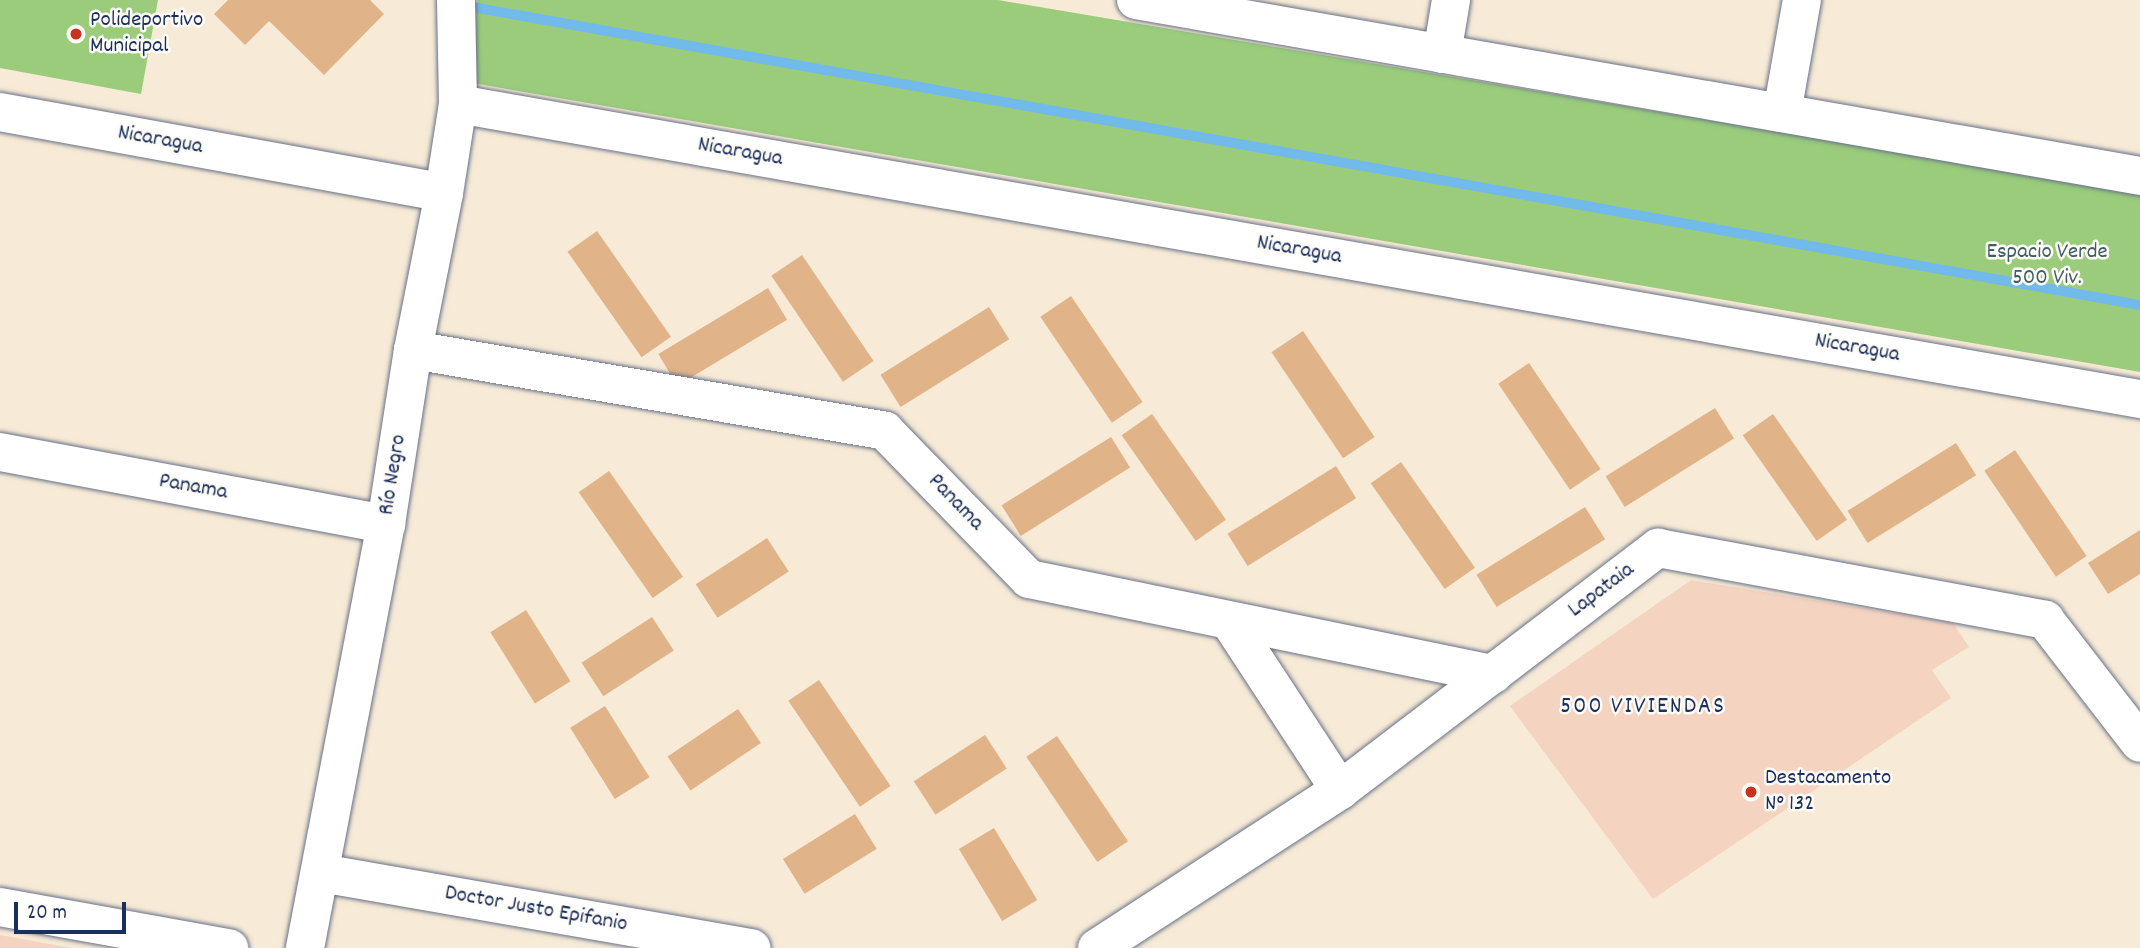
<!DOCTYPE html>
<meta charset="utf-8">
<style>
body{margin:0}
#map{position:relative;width:2140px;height:948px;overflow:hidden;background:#f7ebd7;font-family:Dekko,sans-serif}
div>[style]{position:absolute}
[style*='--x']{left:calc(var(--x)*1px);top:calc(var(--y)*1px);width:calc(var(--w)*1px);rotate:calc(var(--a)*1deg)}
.built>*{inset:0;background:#f5d3c1}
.green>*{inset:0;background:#9acc7c}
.stream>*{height:10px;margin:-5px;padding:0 5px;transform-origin:5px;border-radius:5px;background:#72baea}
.building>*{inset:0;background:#e1b389;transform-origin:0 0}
.roads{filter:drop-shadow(0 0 2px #687188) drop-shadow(0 0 2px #687188)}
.minor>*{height:38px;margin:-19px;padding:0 19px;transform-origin:19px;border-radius:19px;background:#fff}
.dots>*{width:19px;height:19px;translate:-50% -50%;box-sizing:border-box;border:4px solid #fdfcf7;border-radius:50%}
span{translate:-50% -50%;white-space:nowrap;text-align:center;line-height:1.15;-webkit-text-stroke:5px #fdfcf7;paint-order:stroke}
.poi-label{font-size:23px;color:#1b2f5e}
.left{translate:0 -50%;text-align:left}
.street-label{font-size:23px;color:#1b2f5e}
.park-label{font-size:23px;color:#415e67}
.neighbourhood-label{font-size:24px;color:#1b2f5e;letter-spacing:2px}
.scale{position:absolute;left:14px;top:902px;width:112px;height:32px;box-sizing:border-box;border:4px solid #1b2f5e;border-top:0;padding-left:9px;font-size:21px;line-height:24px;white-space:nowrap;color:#1b2f5e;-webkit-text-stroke:5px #fdfcf7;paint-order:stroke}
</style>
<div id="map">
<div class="built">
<div style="clip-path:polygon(1691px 580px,1953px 623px,1969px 647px,1932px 670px,1951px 698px,1653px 899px,1510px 706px)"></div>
<div style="clip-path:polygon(0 935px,72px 948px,0 948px)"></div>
</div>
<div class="green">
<div style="clip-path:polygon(0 0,158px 0,141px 94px,0 68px)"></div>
<div style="clip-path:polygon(478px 0,998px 0,2140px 193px,2140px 372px,461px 81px)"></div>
</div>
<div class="stream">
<div style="--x:461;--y:5;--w:1706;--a:10.13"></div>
</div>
<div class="building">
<div style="clip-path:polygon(228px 0,370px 0,384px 14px,324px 75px,269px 21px,245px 45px,214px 14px)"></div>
<div style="left:597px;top:231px;width:129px;height:36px;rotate:55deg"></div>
<div style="left:802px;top:255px;width:128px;height:37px;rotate:56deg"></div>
<div style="left:768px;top:288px;width:37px;height:128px;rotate:59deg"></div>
<div style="left:1071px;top:296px;width:128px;height:37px;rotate:56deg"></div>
<div style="left:989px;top:307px;width:38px;height:128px;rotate:58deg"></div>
<div style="left:1303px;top:331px;width:128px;height:38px;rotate:56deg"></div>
<div style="left:1529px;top:363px;width:128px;height:37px;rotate:56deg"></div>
<div style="left:1715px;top:408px;width:36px;height:129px;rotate:58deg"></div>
<div style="left:1152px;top:414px;width:129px;height:37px;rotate:55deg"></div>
<div style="left:1773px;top:414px;width:129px;height:37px;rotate:55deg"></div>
<div style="left:1111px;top:437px;width:36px;height:129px;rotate:58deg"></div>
<div style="left:1956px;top:443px;width:38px;height:128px;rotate:58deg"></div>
<div style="left:2015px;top:450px;width:128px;height:37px;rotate:56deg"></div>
<div style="left:1401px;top:462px;width:129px;height:37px;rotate:55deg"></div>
<div style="left:1336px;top:466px;width:38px;height:128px;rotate:58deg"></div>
<div style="left:609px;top:471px;width:129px;height:37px;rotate:55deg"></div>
<div style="left:1585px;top:507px;width:38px;height:128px;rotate:58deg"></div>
<div style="clip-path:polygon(2140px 530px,2140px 574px,2108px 594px,2088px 563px)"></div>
<div style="left:767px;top:538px;width:40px;height:85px;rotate:57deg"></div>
<div style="left:526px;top:610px;width:84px;height:42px;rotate:58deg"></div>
<div style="left:652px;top:617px;width:40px;height:84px;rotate:57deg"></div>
<div style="left:819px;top:680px;width:128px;height:37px;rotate:56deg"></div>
<div style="left:605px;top:706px;width:84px;height:41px;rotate:58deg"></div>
<div style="left:738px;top:709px;width:41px;height:85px;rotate:56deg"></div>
<div style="left:985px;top:735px;width:40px;height:85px;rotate:57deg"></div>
<div style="left:1057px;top:736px;width:127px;height:37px;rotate:56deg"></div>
<div style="left:855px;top:814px;width:41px;height:85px;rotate:58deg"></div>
<div style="left:994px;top:828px;width:84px;height:41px;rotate:59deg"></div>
</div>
<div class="roads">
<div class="minor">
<div style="--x:1136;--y:0;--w:1019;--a:9.94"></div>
<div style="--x:1442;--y:54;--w:55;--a:-80.5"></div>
<div style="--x:458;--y:104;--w:1708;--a:9.95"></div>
<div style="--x:0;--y:112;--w:451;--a:10.3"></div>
<div style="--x:1782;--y:113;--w:115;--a:-80"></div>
<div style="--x:413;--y:350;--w:479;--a:9.7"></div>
<div style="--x:885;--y:431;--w:206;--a:45.8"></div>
<div style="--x:1029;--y:579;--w:474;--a:11.6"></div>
<div style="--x:0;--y:452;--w:393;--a:10.6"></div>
<div style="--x:1230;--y:622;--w:201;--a:56.8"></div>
<div style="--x:321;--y:873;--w:437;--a:9.9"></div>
<div style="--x:0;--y:907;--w:233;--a:10.2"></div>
<div style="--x:305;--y:948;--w:432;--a:-79.2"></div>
<div style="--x:386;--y:524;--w:176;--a:-81.2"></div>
<div style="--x:413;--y:350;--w:160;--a:-78.8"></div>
<div style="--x:444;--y:193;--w:90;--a:-81.1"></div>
<div style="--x:458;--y:104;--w:104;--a:-91.1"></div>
<div style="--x:1097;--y:948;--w:290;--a:-33"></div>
<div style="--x:1340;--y:790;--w:400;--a:-37.3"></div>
<div style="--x:1658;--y:548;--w:394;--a:10.5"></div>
<div style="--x:2045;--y:620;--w:155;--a:52.3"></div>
</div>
</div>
<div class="dots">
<div style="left:76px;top:34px;background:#c8321e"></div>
<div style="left:1751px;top:792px;background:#c8321e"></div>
</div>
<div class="poi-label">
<span class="left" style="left:90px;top:34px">Polideportivo<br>Municipal</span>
<span class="left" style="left:1765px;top:792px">Destacamento<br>N° 132</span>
</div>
<div class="street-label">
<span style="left:160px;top:141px;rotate:10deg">Nicaragua</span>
<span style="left:740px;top:153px;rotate:10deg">Nicaragua</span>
<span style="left:1299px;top:251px;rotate:10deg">Nicaragua</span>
<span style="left:1857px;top:349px;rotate:10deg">Nicaragua</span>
<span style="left:394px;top:475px;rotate:-81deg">Río Negro</span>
<span style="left:193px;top:488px;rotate:10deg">Panama</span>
<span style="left:955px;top:503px;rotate:46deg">Panama</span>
<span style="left:1602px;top:591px;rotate:-37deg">Lapataia</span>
<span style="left:536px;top:910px;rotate:10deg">Doctor Justo Epifanio</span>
</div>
<div class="park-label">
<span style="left:2047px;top:266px">Espacio Verde<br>500 Viv.</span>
</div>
<div class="neighbourhood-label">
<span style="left:1643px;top:708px">500 VIVIENDAS</span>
</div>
<div class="scale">20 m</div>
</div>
